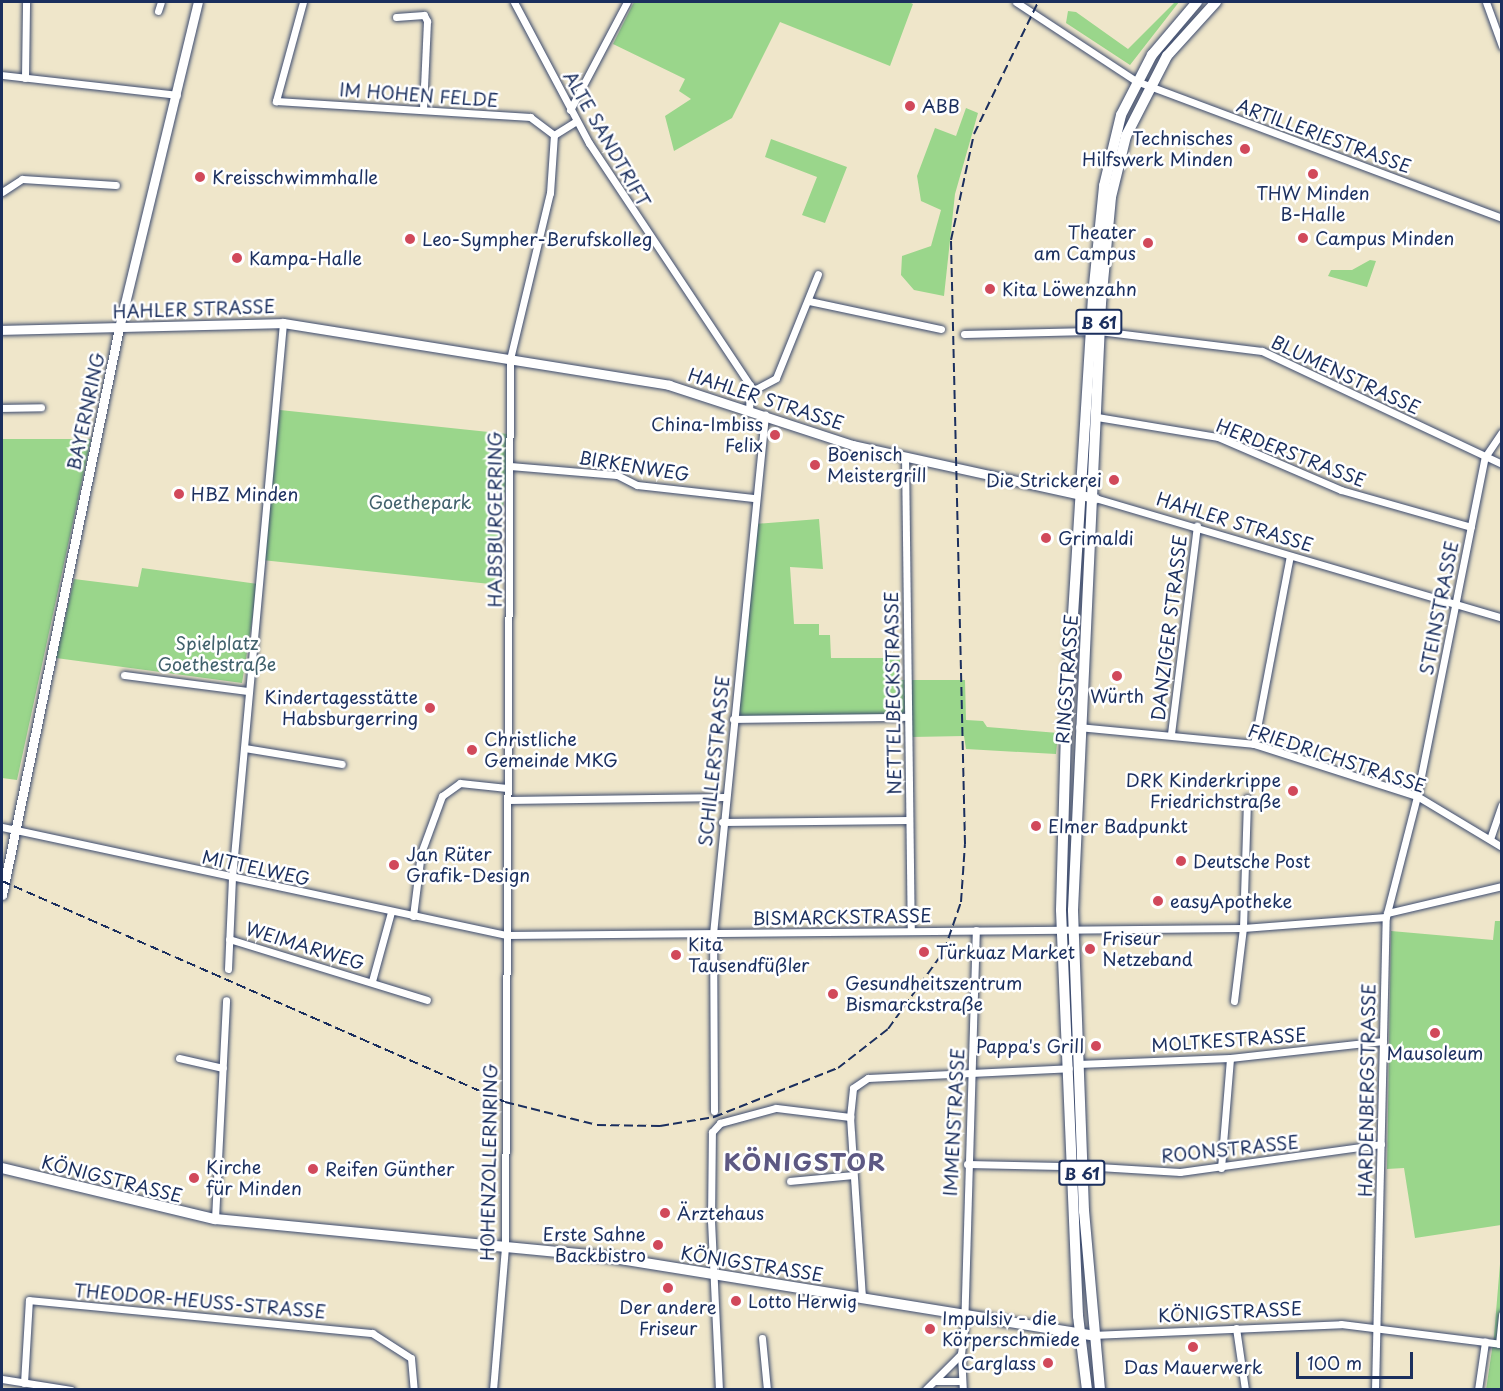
<!DOCTYPE html>
<meta charset="utf-8">
<style>
body{margin:0}
#map{position:relative;width:1503px;height:1391px;overflow:hidden;background:#efe6ca;font-family:"Playpen Sans",sans-serif}
div>[style]{position:absolute}
[style*='--x']{left:calc(var(--x)*1px);top:calc(var(--y)*1px);width:calc(var(--w)*1px);rotate:calc(var(--a)*1deg)}
.green>*{inset:0;background:#9ad68b;transform-origin:0 0}
.roads{filter:drop-shadow(0 0 2px #3b4a6e) drop-shadow(0 0 2px #3b4a6e)}
.minor>*{height:7px;margin:-3.5px;padding:0 3.5px;transform-origin:3.5px;border-radius:3.5px;background:#fff}
.tertiary>*{height:9px;margin:-4.5px;padding:0 4.5px;transform-origin:4.5px;border-radius:4.5px;background:#fff}
.secondary>*{height:10px;margin:-5px;padding:0 5px;transform-origin:5px;border-radius:5px;background:#fff}
.primary>*{height:10px;margin:-5px;padding:0 5px;transform-origin:5px;border-radius:5px;background:#fff}
.rail>*{height:2px;margin-top:-1px;transform-origin:0;background:repeating-linear-gradient(90deg,#1b2f5e 0 9px,transparent 0 13.5px)}
.dots>*{width:16px;height:16px;translate:-50% -50%;box-sizing:border-box;border:3px solid #fff;border-radius:50%}
span{translate:-50% -50%;white-space:nowrap;text-align:center;line-height:1.15;-webkit-text-stroke:5px #fff;paint-order:stroke}
.shield-label span{padding:2px 4px;background:#fff;border:2px solid;border-radius:4px;-webkit-text-stroke-width:0}
.shield-label{font-size:16px;color:#1b2f5e;font-weight:700}
.street-label{font-size:18px;color:#1b2f5e}
.poi-label{font-size:18px;color:#1b2f5e}
.left{translate:0 -50%;text-align:left}
.right{translate:-100% -50%;text-align:right}
.park-label{font-size:18px;color:#41616c}
.district-label{font-size:24px;color:#5d5883;font-weight:700;letter-spacing:1.5px}
.frame{position:absolute;inset:0;border:3px solid #1b2f5e;pointer-events:none}
.scale{position:absolute;left:1296px;top:1352px;width:117px;height:27px;box-sizing:border-box;border:3px solid #1b2f5e;border-top:0;padding-left:8px;font-size:18px;line-height:21px;white-space:nowrap;color:#1b2f5e;-webkit-text-stroke:4px #fff;paint-order:stroke}
</style>
<div id="map">
<div class="green">
<div style="clip-path:polygon(634px 2px,909px 2px,913px 4px,890px 66px,780px 22px,732px 118px,674px 151px,665px 116px,691px 99px,679px 91px,685px 79px,613px 44px)"></div>
<div style="clip-path:polygon(1175px 2px,1179px 2px,1130px 65px,1066px 23px,1068px 11px,1076px 12px,1128px 49px)"></div>
<div style="clip-path:polygon(966px 108px,978px 113px,955px 194px,944px 296px,914px 290px,901px 275px,902px 256px,931px 246px,941px 210px,921px 201px,917px 176px,935px 128px,956px 136px)"></div>
<div style="clip-path:polygon(771px 139px,847px 167px,825px 223px,802px 215px,817px 177px,765px 157px)"></div>
<div style="clip-path:polygon(1370px 260px,1376px 261px,1367px 287px,1328px 276px,1331px 270px,1352px 270px)"></div>
<div style="left:280px;top:410px;width:232px;height:151px;rotate:6deg"></div>
<div style="clip-path:polygon(2px 439px,91px 439px,17px 780px,2px 778px)"></div>
<div style="clip-path:polygon(819px 519px,823px 569px,790px 567px,794px 624px,819px 624px,819px 635px,830px 635px,831px 658px,900px 658px,900px 680px,965px 680px,966px 720px,983px 721px,987px 727px,1058px 733px,1056px 754px,966px 749px,964px 736px,912px 737px,911px 715px,739px 717px,754px 524px)"></div>
<div style="clip-path:polygon(142px 568px,258px 584px,242px 683px,56px 658px,74px 579px,138px 587px)"></div>
<div style="clip-path:polygon(1495px 921px,1501px 921px,1501px 1225px,1415px 1238px,1404px 1168px,1387px 1169px,1391px 931px,1493px 940px)"></div>
<div style="clip-path:polygon(1501px 1252px,1501px 1389px,1486px 1390px,1494px 1336px)"></div>
</div>
<div class="roads">
<div class="minor">
<div style="--x:303;--y:2;--w:103;--a:105.3"></div>
<div style="--x:276;--y:101;--w:255;--a:3.6"></div>
<div style="--x:530;--y:117;--w:30;--a:37"></div>
<div style="--x:514;--y:2;--w:160;--a:62"></div>
<div style="--x:589;--y:143;--w:291;--a:56.4"></div>
<div style="--x:750;--y:385;--w:24;--a:92"></div>
<div style="--x:1016;--y:2;--w:144;--a:33.4"></div>
<div style="--x:1136;--y:81;--w:391;--a:20.5"></div>
<div style="--x:1486;--y:2;--w:47;--a:70"></div>
<div style="--x:158;--y:11;--w:9;--a:-72"></div>
<div style="--x:396;--y:17;--w:28;--a:-4"></div>
<div style="--x:424;--y:15;--w:7;--a:63"></div>
<div style="--x:427;--y:21;--w:89;--a:92.6"></div>
<div style="--x:2;--y:75;--w:176;--a:6.5"></div>
<div style="--x:25;--y:78;--w:76;--a:-89.2"></div>
<div style="--x:570;--y:110;--w:122;--a:-62.2"></div>
<div style="--x:2;--y:192;--w:24;--a:-33"></div>
<div style="--x:22;--y:179;--w:94;--a:3.7"></div>
<div style="--x:809;--y:301;--w:135;--a:12"></div>
<div style="--x:1099;--y:331;--w:164;--a:7"></div>
<div style="--x:1262;--y:351;--w:265;--a:25.2"></div>
<div style="--x:964;--y:334;--w:126;--a:-1.4"></div>
<div style="--x:752;--y:391;--w:27;--a:-28"></div>
<div style="--x:776;--y:378;--w:112;--a:-68"></div>
<div style="--x:2;--y:408;--w:39;--a:-1"></div>
<div style="--x:1097;--y:417;--w:123;--a:9.4"></div>
<div style="--x:1218;--y:437;--w:134;--a:23.3"></div>
<div style="--x:1341;--y:490;--w:135;--a:15.9"></div>
<div style="--x:905;--y:456;--w:475;--a:89.3"></div>
<div style="--x:510;--y:466;--w:107;--a:4.8"></div>
<div style="--x:617;--y:475;--w:22;--a:27"></div>
<div style="--x:637;--y:485;--w:117;--a:6.4"></div>
<div style="--x:1095;--y:498;--w:424;--a:16.4"></div>
<div style="--x:124;--y:675;--w:125;--a:7.4"></div>
<div style="--x:733;--y:719;--w:175;--a:-0.7"></div>
<div style="--x:1079;--y:727;--w:176;--a:5.5"></div>
<div style="--x:1254;--y:744;--w:171;--a:17.7"></div>
<div style="--x:1417;--y:796;--w:99;--a:31"></div>
<div style="--x:1171;--y:734;--w:210;--a:-82.9"></div>
<div style="--x:1254;--y:744;--w:191;--a:-79.2"></div>
<div style="--x:245;--y:748;--w:98;--a:9.4"></div>
<div style="--x:507;--y:800;--w:218;--a:-0.8"></div>
<div style="--x:722;--y:822;--w:187;--a:-0.6"></div>
<div style="--x:2;--y:827;--w:515;--a:12.09"></div>
<div style="--x:506;--y:935;--w:737;--a:-0.54"></div>
<div style="--x:1243;--y:928;--w:143;--a:-4.4"></div>
<div style="--x:1490;--y:839;--w:36;--a:-71"></div>
<div style="--x:1387;--y:913;--w:118;--a:-13.2"></div>
<div style="--x:413;--y:916;--w:64;--a:-82.8"></div>
<div style="--x:421;--y:853;--w:61;--a:-69.8"></div>
<div style="--x:442;--y:796;--w:22;--a:-36"></div>
<div style="--x:460;--y:783;--w:47;--a:6.1"></div>
<div style="--x:229;--y:939;--w:207;--a:17.1"></div>
<div style="--x:228;--y:969;--w:91;--a:-87.5"></div>
<div style="--x:232;--y:878;--w:557;--a:-84.75"></div>
<div style="--x:372;--y:981;--w:72;--a:-74.6"></div>
<div style="--x:1234;--y:1001;--w:74;--a:-83"></div>
<div style="--x:1243;--y:928;--w:130;--a:-88.2"></div>
<div style="--x:179;--y:1058;--w:45;--a:12.8"></div>
<div style="--x:1078;--y:1064;--w:152;--a:-2.3"></div>
<div style="--x:1230;--y:1058;--w:154;--a:-6.3"></div>
<div style="--x:714;--y:1111;--w:177;--a:-90.3"></div>
<div style="--x:713;--y:934;--w:522;--a:-84.28"></div>
<div style="--x:850;--y:1117;--w:29;--a:-84"></div>
<div style="--x:853;--y:1088;--w:18;--a:-34"></div>
<div style="--x:868;--y:1078;--w:201;--a:-2.8"></div>
<div style="--x:967;--y:1164;--w:94;--a:1.2"></div>
<div style="--x:1082;--y:1166;--w:98;--a:3.5"></div>
<div style="--x:1180;--y:1172;--w:203;--a:-7.9"></div>
<div style="--x:1221;--y:1168;--w:110;--a:-85.3"></div>
<div style="--x:790;--y:1181;--w:63;--a:-5.4"></div>
<div style="--x:215;--y:1219;--w:219;--a:-87.1"></div>
<div style="--x:1236;--y:1328;--w:63;--a:81.7"></div>
<div style="--x:1092;--y:1335;--w:249;--a:-2.5"></div>
<div style="--x:1341;--y:1324;--w:162;--a:7.1"></div>
<div style="--x:762;--y:1338;--w:52;--a:84.5"></div>
<div style="--x:1499;--y:1344;--w:30;--a:-84"></div>
<div style="--x:961;--y:1354;--w:36;--a:87"></div>
<div style="--x:2;--y:1379;--w:70;--a:9.1"></div>
<div style="--x:935;--y:1381;--w:27;--a:0"></div>
<div style="--x:24;--y:1383;--w:83;--a:-86.6"></div>
<div style="--x:29;--y:1300;--w:345;--a:5.5"></div>
<div style="--x:372;--y:1333;--w:46;--a:32.7"></div>
<div style="--x:411;--y:1358;--w:32;--a:85"></div>
<div style="--x:493;--y:1390;--w:144;--a:-85.2"></div>
<div style="--x:505;--y:1246;--w:887;--a:-89.68"></div>
<div style="--x:510;--y:359;--w:171;--a:-76.5"></div>
<div style="--x:550;--y:193;--w:58;--a:-86.1"></div>
<div style="--x:554;--y:135;--w:26;--a:-32"></div>
<div style="--x:719;--y:1390;--w:169;--a:-92.7"></div>
<div style="--x:711;--y:1221;--w:89;--a:-89.4"></div>
<div style="--x:712;--y:1132;--w:12;--a:-48"></div>
<div style="--x:720;--y:1123;--w:58;--a:-15"></div>
<div style="--x:776;--y:1108;--w:75;--a:6.9"></div>
<div style="--x:850;--y:1117;--w:181;--a:86.2"></div>
<div style="--x:925;--y:1390;--w:51;--a:-45"></div>
<div style="--x:961;--y:1354;--w:24;--a:-83"></div>
<div style="--x:964;--y:1330;--w:400;--a:-88.3"></div>
<div style="--x:1375;--y:1390;--w:473;--a:-88.7"></div>
<div style="--x:1386;--y:917;--w:125;--a:-75.6"></div>
<div style="--x:1417;--y:796;--w:346;--a:-78.7"></div>
<div style="--x:1485;--y:457;--w:30;--a:-56"></div>
<div style="--x:1478;--y:1390;--w:49;--a:-81.7"></div>
</div>
<div class="tertiary">
<div style="--x:2;--y:330;--w:281;--a:-1.4"></div>
<div style="--x:283;--y:323;--w:391;--a:9.1"></div>
<div style="--x:669;--y:385;--w:194;--a:18.1"></div>
<div style="--x:853;--y:445;--w:248;--a:12.4"></div>
<div style="--x:2;--y:895;--w:579;--a:-78.34"></div>
<div style="--x:119;--y:328;--w:335;--a:-76.4"></div>
</div>
<div class="secondary">
<div style="--x:2;--y:1168;--w:219;--a:13.5"></div>
<div style="--x:215;--y:1219;--w:389;--a:5.5"></div>
<div style="--x:602;--y:1256;--w:496;--a:9.2"></div>
</div>
<div class="primary">
<div style="--x:1087;--y:1390;--w:75;--a:-96.9"></div>
<div style="--x:1078;--y:1316;--w:406;--a:-92.4"></div>
<div style="--x:1061;--y:910;--w:184;--a:-88.4"></div>
<div style="--x:1066;--y:726;--w:432;--a:-86.4"></div>
<div style="--x:1093;--y:295;--w:110;--a:-84.2"></div>
<div style="--x:1104;--y:186;--w:73;--a:-76.5"></div>
<div style="--x:1121;--y:115;--w:68;--a:-62.7"></div>
<div style="--x:1152;--y:55;--w:70;--a:-49.7"></div>
<div style="--x:1100;--y:1390;--w:180;--a:-95.1"></div>
<div style="--x:1084;--y:1211;--w:301;--a:-92.1"></div>
<div style="--x:1073;--y:910;--w:608;--a:-87.36"></div>
<div style="--x:1101;--y:303;--w:106;--a:-84.6"></div>
<div style="--x:1111;--y:197;--w:63;--a:-76.2"></div>
<div style="--x:1126;--y:136;--w:90;--a:-62.9"></div>
<div style="--x:1167;--y:56;--w:73;--a:-47.8"></div>
</div>
</div>
<div class="rail">
<div style="--x:2;--y:881;--w:549;--a:23.72"></div>
<div style="--x:505;--y:1102;--w:95;--a:14"></div>
<div style="--x:597;--y:1125;--w:63;--a:0.9"></div>
<div style="--x:660;--y:1126;--w:55;--a:-9.5"></div>
<div style="--x:714;--y:1117;--w:133;--a:-21.6"></div>
<div style="--x:838;--y:1068;--w:63;--a:-38"></div>
<div style="--x:888;--y:1029;--w:96;--a:-54.3"></div>
<div style="--x:944;--y:951;--w:52;--a:-70.9"></div>
<div style="--x:961;--y:902;--w:58;--a:-86.1"></div>
<div style="--x:965;--y:844;--w:604;--a:-91.33"></div>
<div style="--x:951;--y:240;--w:108;--a:-77.8"></div>
<div style="--x:974;--y:134;--w:147;--a:-64.1"></div>
</div>
<div class="dots">
<div style="left:910px;top:106px;background:#d1495b"></div>
<div style="left:1245px;top:149px;background:#d1495b"></div>
<div style="left:1313px;top:174px;background:#d1495b"></div>
<div style="left:200px;top:177px;background:#d1495b"></div>
<div style="left:1303px;top:238px;background:#d1495b"></div>
<div style="left:410px;top:239px;background:#d1495b"></div>
<div style="left:1148px;top:243px;background:#d1495b"></div>
<div style="left:237px;top:258px;background:#d1495b"></div>
<div style="left:990px;top:289px;background:#d1495b"></div>
<div style="left:775px;top:435px;background:#d1495b"></div>
<div style="left:815px;top:465px;background:#d1495b"></div>
<div style="left:1114px;top:480px;background:#d1495b"></div>
<div style="left:179px;top:494px;background:#d1495b"></div>
<div style="left:1046px;top:538px;background:#d1495b"></div>
<div style="left:1117px;top:676px;background:#d1495b"></div>
<div style="left:430px;top:708px;background:#d1495b"></div>
<div style="left:472px;top:750px;background:#d1495b"></div>
<div style="left:1293px;top:791px;background:#d1495b"></div>
<div style="left:1036px;top:826px;background:#d1495b"></div>
<div style="left:1181px;top:861px;background:#d1495b"></div>
<div style="left:394px;top:865px;background:#d1495b"></div>
<div style="left:1158px;top:901px;background:#d1495b"></div>
<div style="left:1090px;top:949px;background:#d1495b"></div>
<div style="left:924px;top:952px;background:#d1495b"></div>
<div style="left:676px;top:955px;background:#d1495b"></div>
<div style="left:833px;top:994px;background:#d1495b"></div>
<div style="left:1435px;top:1033px;background:#d1495b"></div>
<div style="left:1096px;top:1046px;background:#d1495b"></div>
<div style="left:313px;top:1169px;background:#d1495b"></div>
<div style="left:194px;top:1178px;background:#d1495b"></div>
<div style="left:665px;top:1213px;background:#d1495b"></div>
<div style="left:658px;top:1245px;background:#d1495b"></div>
<div style="left:668px;top:1288px;background:#d1495b"></div>
<div style="left:736px;top:1301px;background:#d1495b"></div>
<div style="left:930px;top:1329px;background:#d1495b"></div>
<div style="left:1193px;top:1347px;background:#d1495b"></div>
<div style="left:1048px;top:1363px;background:#d1495b"></div>
</div>
<div class="shield-label">
<span style="left:1099px;top:322px">B 61</span>
<span style="left:1082px;top:1173px">B 61</span>
</div>
<div class="street-label">
<span style="left:419px;top:95px;rotate:4deg">IM HOHEN FELDE</span>
<span style="left:1324px;top:136px;rotate:20deg">ARTILLERIESTRASSE</span>
<span style="left:607px;top:139px;rotate:60deg">ALTE SANDTRIFT</span>
<span style="left:194px;top:309px;rotate:-2deg">HAHLER STRASSE</span>
<span style="left:1346px;top:375px;rotate:25deg">BLUMENSTRASSE</span>
<span style="left:766px;top:399px;rotate:18deg">HAHLER STRASSE</span>
<span style="left:86px;top:411px;rotate:-78deg">BAYERNRING</span>
<span style="left:1291px;top:453px;rotate:21deg">HERDERSTRASSE</span>
<span style="left:634px;top:466px;rotate:9deg">BIRKENWEG</span>
<span style="left:495px;top:519px;rotate:-90deg">HABSBURGERRING</span>
<span style="left:1235px;top:522px;rotate:17deg">HAHLER STRASSE</span>
<span style="left:1439px;top:608px;rotate:-79deg">STEINSTRASSE</span>
<span style="left:1169px;top:628px;rotate:-83deg">DANZIGER STRASSE</span>
<span style="left:1067px;top:679px;rotate:-86deg">RINGSTRASSE</span>
<span style="left:893px;top:693px;rotate:-91deg">NETTELBECKSTRASSE</span>
<span style="left:1337px;top:758px;rotate:18deg">FRIEDRICHSTRASSE</span>
<span style="left:714px;top:761px;rotate:-84deg">SCHILLERSTRASSE</span>
<span style="left:256px;top:868px;rotate:12deg">MITTELWEG</span>
<span style="left:842px;top:917px;rotate:-1deg">BISMARCKSTRASSE</span>
<span style="left:305px;top:946px;rotate:17deg">WEIMARWEG</span>
<span style="left:1229px;top:1040px;rotate:-4deg">MOLTKESTRASSE</span>
<span style="left:1367px;top:1090px;rotate:-89deg">HARDENBERGSTRASSE</span>
<span style="left:954px;top:1122px;rotate:-87deg">IMMENSTRASSE</span>
<span style="left:1230px;top:1149px;rotate:-6deg">ROONSTRASSE</span>
<span style="left:489px;top:1162px;rotate:-89deg">HOHENZOLLERNRING</span>
<span style="left:112px;top:1179px;rotate:14deg">KÖNIGSTRASSE</span>
<span style="left:752px;top:1264px;rotate:9deg">KÖNIGSTRASSE</span>
<span style="left:200px;top:1301px;rotate:5deg">THEODOR-HEUSS-STRASSE</span>
<span style="left:1230px;top:1312px;rotate:-3deg">KÖNIGSTRASSE</span>
</div>
<div class="poi-label">
<span class="left" style="left:922px;top:106px">ABB</span>
<span class="right" style="left:1233px;top:149px">Technisches<br>Hilfswerk Minden</span>
<span class="left" style="left:212px;top:177px">Kreisschwimmhalle</span>
<span style="left:1313px;top:204px">THW Minden<br>B-Halle</span>
<span class="right" style="left:1136px;top:243px">Theater<br>am Campus</span>
<span class="left" style="left:1315px;top:238px">Campus Minden</span>
<span class="left" style="left:422px;top:239px">Leo-Sympher-Berufskolleg</span>
<span class="left" style="left:249px;top:258px">Kampa-Halle</span>
<span class="left" style="left:1002px;top:289px">Kita Löwenzahn</span>
<span class="right" style="left:763px;top:435px">China-Imbiss<br>Felix</span>
<span class="left" style="left:827px;top:465px">Boenisch<br>Meistergrill</span>
<span class="right" style="left:1102px;top:480px">Die Strickerei</span>
<span class="left" style="left:191px;top:494px">HBZ Minden</span>
<span class="left" style="left:1058px;top:538px">Grimaldi</span>
<span style="left:1117px;top:696px">Würth</span>
<span class="right" style="left:418px;top:708px">Kindertagesstätte<br>Habsburgerring</span>
<span class="left" style="left:484px;top:750px">Christliche<br>Gemeinde MKG</span>
<span class="right" style="left:1281px;top:791px">DRK Kinderkrippe<br>Friedrichstraße</span>
<span class="left" style="left:1048px;top:826px">Elmer Badpunkt</span>
<span class="left" style="left:406px;top:865px">Jan Rüter<br>Grafik-Design</span>
<span class="left" style="left:1193px;top:861px">Deutsche Post</span>
<span class="left" style="left:1170px;top:901px">easyApotheke</span>
<span class="left" style="left:1102px;top:949px">Friseur<br>Netzeband</span>
<span class="left" style="left:688px;top:955px">Kita<br>Tausendfüßler</span>
<span class="left" style="left:936px;top:952px">Türkuaz Market</span>
<span class="left" style="left:845px;top:994px">Gesundheitszentrum<br>Bismarckstraße</span>
<span class="right" style="left:1084px;top:1046px">Pappa's Grill</span>
<span style="left:1435px;top:1053px">Mausoleum</span>
<span class="left" style="left:206px;top:1178px">Kirche<br>für Minden</span>
<span class="left" style="left:325px;top:1169px">Reifen Günther</span>
<span class="left" style="left:677px;top:1213px">Ärztehaus</span>
<span class="right" style="left:646px;top:1245px">Erste Sahne<br>Backbistro</span>
<span class="left" style="left:748px;top:1301px">Lotto Herwig</span>
<span style="left:668px;top:1318px">Der andere<br>Friseur</span>
<span class="left" style="left:942px;top:1329px">Impulsiv - die<br>Körperschmiede</span>
<span class="right" style="left:1036px;top:1363px">Carglass</span>
<span style="left:1193px;top:1367px">Das Mauerwerk</span>
</div>
<div class="park-label">
<span style="left:420px;top:502px">Goethepark</span>
<span style="left:217px;top:654px">Spielplatz<br>Goethestraße</span>
</div>
<div class="district-label">
<span style="left:805px;top:1162px">KÖNIGSTOR</span>
</div>
<div class="frame"></div>
<div class="scale">100 m</div>
</div>
